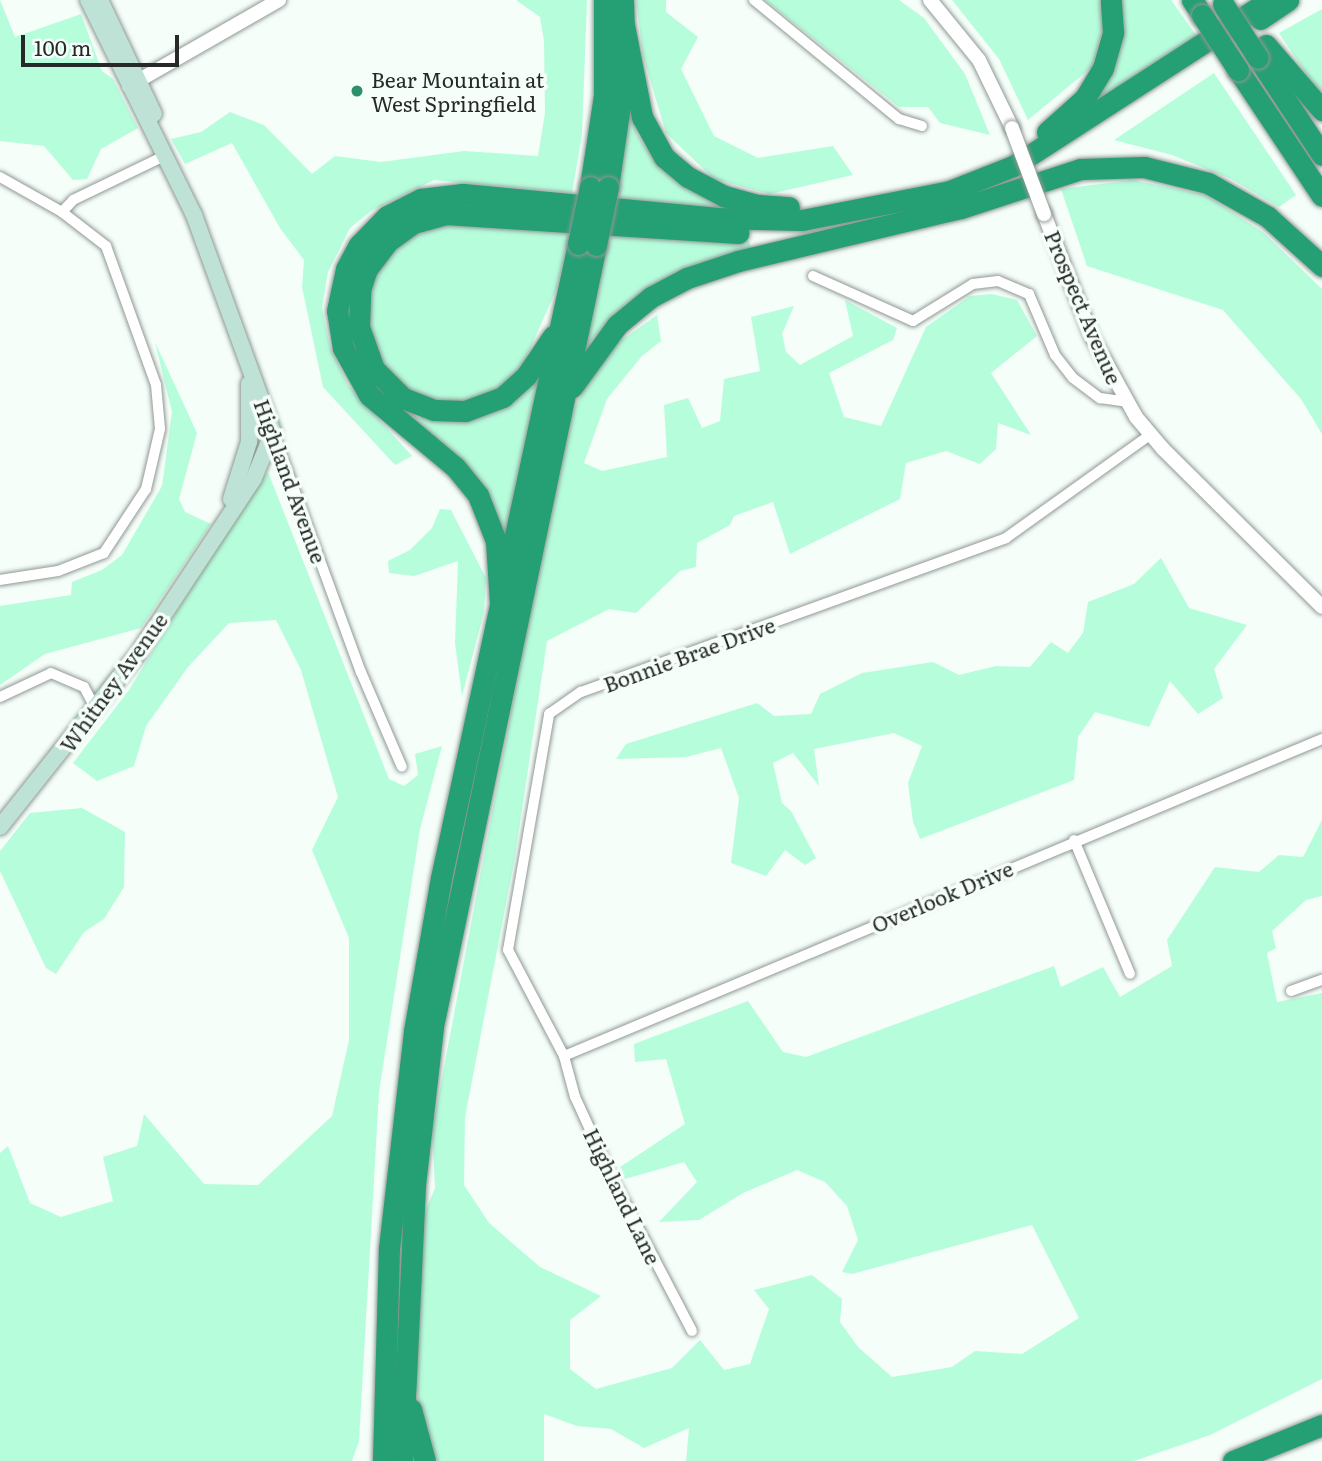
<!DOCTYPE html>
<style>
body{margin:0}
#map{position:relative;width:1322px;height:1461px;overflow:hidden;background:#f5fef9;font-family:Literata,serif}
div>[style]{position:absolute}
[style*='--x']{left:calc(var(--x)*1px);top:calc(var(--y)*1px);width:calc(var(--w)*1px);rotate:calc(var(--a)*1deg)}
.green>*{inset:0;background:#b6fddc}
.roads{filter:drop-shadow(0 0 2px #909894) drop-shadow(0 0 2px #909894)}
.minor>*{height:10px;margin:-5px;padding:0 5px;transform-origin:5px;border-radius:5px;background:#fff}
.tertiary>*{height:14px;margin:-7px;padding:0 7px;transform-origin:7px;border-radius:7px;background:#fff}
.secondary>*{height:16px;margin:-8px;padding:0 8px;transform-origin:8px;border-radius:8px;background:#bee2d5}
.motorway>*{height:21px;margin:-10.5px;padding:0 10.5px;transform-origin:10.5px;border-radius:10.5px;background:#259f74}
.bridges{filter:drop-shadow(0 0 2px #909894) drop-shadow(0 0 2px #909894)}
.tertiary-bridge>*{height:14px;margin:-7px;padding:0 7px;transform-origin:7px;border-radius:7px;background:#fff}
.motorway-bridge>*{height:21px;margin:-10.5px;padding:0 10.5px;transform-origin:10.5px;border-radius:10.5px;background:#259f74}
.dots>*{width:19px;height:19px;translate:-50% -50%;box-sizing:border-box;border:4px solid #f5fef9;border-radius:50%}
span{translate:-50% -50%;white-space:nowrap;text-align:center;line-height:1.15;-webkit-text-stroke:7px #f5fef9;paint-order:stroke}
.poi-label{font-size:21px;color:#262928}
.left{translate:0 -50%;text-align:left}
.street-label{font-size:21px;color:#262928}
.scale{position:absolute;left:21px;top:35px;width:158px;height:32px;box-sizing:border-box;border:4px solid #262928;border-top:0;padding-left:9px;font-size:21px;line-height:24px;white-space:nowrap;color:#262928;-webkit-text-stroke:5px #f5fef9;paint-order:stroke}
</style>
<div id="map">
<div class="green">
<div style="clip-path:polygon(0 0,15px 37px,81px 14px,102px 71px,113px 79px,138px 128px,101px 149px,87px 179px,73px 180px,44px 146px,0 141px)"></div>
<div style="clip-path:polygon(516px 0,587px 0,582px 134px,572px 193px,434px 180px,371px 211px,350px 228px,328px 272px,322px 307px,330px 347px,348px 385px,412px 456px,395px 465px,323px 387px,302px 287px,304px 260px,280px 228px,232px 143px,185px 164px,171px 139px,201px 132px,230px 112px,264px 125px,312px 174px,335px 156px,381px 162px,464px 151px,538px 156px,545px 113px,544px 41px,540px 17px)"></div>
<div style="clip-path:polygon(636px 0,666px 0,666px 12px,698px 37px,681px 69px,714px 136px,758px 158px,833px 146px,853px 175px,770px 194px,714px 179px,666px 133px,643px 56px)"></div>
<div style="clip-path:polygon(765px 0,899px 0,924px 18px,965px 74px,990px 135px,940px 123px,928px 107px,899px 107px)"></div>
<div style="clip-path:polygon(952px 0,1099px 0,1103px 29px,1092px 67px,1028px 120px,999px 59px)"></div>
<div style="clip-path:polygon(1118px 0,1171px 0,1198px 38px,1094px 107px,1090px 103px)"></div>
<div style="clip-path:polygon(1322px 9px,1322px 98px,1279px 33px)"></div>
<div style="clip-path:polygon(1214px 73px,1296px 195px,1279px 207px,1231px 179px,1172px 155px,1114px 140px)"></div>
<div style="clip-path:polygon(630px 101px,637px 134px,657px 164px,686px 188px,739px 212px,613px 204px)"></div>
<div style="clip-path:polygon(1133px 180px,1205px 195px,1263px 232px,1322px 289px,1322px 434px,1301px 399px,1223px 310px,1087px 266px,1061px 189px)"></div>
<div style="clip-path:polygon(446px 222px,571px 229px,557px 288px,522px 367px,499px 390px,474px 402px,420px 399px,376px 360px,365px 302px,374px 273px,390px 249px,413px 233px)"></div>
<div style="clip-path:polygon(613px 233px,749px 241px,752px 252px,605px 326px,582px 351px,606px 235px)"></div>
<div style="clip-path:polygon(992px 294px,1017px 300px,1037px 336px,991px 373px,1031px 435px,998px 423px,996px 449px,980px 464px,946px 451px,906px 463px,900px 499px,790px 554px,773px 502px,734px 516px,730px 525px,697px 543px,696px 567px,680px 571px,636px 613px,609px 609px,547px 641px,515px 857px,465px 1117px,464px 1185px,489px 1223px,540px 1267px,601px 1296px,570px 1320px,570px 1369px,596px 1389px,672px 1368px,700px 1340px,724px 1370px,750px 1364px,769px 1309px,754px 1290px,812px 1275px,842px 1299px,840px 1322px,858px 1347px,892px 1377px,952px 1367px,975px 1351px,1022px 1354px,1079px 1318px,1032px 1225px,852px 1274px,842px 1272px,858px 1240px,847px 1206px,825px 1182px,797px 1170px,743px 1193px,699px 1220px,659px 1222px,697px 1182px,684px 1162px,625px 1179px,620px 1167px,685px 1124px,666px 1059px,635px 1062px,634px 1044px,748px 1001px,783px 1052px,806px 1057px,1054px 966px,1061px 987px,1103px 967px,1120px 997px,1172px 966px,1167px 940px,1215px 867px,1259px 872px,1279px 855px,1303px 857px,1322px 820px,1322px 896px,1306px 900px,1272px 931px,1276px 948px,1267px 953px,1277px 1002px,1322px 993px,1322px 1379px,1210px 1435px,1134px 1461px,686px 1461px,689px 1428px,644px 1448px,611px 1429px,577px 1426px,544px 1414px,544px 1461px,438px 1461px,426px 1442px,416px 1386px,424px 1214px,435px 1188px,432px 1131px,564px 431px,599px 356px,657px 315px,661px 341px,642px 356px,607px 399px,584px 463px,602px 471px,667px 457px,664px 405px,688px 398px,702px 428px,720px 421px,724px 379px,760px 371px,751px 317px,794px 306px,782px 334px,786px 352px,800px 365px,853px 336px,845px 300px,897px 328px,893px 340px,829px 373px,844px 417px,881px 426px,926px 327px,970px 296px)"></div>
<div style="clip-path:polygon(155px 342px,197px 433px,179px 499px,185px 512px,211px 524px,141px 628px,45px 654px,0 685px,0 606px,71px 595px,72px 582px,102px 570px,122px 555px,162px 486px,172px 412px)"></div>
<div style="clip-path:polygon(534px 378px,540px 380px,507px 546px,497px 521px,400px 408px,419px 418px)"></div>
<div style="clip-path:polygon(268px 472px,389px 779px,404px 786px,418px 775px,415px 754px,442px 746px,420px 829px,379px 1092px,359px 1441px,352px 1461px,0 1461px,0 1153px,8px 1146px,30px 1203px,61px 1217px,113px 1201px,103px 1157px,137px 1146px,144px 1114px,204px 1184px,258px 1185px,332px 1116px,349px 1040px,349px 938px,312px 850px,338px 797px,301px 670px,276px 620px,229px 623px,188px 667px,146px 726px,134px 766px,97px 781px,73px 763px,129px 690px,245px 500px)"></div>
<div style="clip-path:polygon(440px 509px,451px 510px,486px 578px,484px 612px,462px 696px,455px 643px,458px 561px,414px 576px,389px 573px,388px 561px,410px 550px,432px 528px)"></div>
<div style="clip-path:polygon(1161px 558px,1189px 608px,1247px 625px,1214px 669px,1223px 698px,1198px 714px,1170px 681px,1149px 727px,1095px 712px,1078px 737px,1074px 780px,920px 839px,913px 822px,908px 783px,922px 746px,894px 733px,814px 749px,819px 786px,793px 753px,773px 763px,782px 803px,791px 811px,816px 858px,805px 865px,785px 850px,766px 876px,731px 863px,739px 798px,721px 748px,686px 757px,616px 759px,626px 744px,757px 703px,774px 716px,811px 714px,820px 694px,862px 673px,933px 662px,959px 675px,996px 666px,1030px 667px,1051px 642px,1068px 653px,1083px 633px,1088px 602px,1134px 584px)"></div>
<div style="clip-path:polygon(82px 808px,125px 832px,124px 887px,104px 919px,84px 932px,56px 974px,46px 968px,0 871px,0 851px,30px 813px)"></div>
</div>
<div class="roads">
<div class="minor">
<div style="--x:754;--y:0;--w:188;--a:39.4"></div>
<div style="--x:899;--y:119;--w:24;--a:17"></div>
<div style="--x:0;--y:177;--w:71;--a:29.4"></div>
<div style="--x:62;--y:212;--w:56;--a:37.7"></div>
<div style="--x:106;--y:246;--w:148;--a:70.2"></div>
<div style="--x:156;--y:385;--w:44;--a:84.8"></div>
<div style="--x:160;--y:429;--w:62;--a:103.1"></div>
<div style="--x:146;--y:489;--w:77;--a:123.3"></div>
<div style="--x:104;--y:553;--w:49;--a:158.6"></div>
<div style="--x:58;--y:571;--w:59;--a:171.2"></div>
<div style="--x:62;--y:212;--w:16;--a:-47"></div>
<div style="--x:73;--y:200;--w:99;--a:-25.8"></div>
<div style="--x:813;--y:276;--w:110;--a:24.2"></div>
<div style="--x:913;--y:321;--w:70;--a:-31.7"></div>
<div style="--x:973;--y:284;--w:25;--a:-7"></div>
<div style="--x:998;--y:281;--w:34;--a:23"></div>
<div style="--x:1029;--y:294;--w:66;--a:66.9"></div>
<div style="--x:1055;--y:355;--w:29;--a:52"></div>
<div style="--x:1073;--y:378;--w:34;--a:37"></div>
<div style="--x:1100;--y:398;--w:27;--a:8"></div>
<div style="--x:273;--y:432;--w:256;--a:69.9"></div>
<div style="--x:361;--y:672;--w:103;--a:66.7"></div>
<div style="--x:0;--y:697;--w:56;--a:-25.2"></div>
<div style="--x:51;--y:673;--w:36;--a:23"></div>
<div style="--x:84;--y:687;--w:26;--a:62"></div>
<div style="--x:1074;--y:840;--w:145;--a:67.3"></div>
<div style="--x:1291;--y:991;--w:33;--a:-20"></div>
<div style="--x:564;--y:1056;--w:822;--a:-22.69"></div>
<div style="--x:692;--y:1331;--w:168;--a:-117.6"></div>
<div style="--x:614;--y:1182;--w:94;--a:-114.6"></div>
<div style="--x:575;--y:1097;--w:42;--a:-105"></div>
<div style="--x:564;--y:1056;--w:120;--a:-117.8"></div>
<div style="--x:508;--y:950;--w:240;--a:-80.1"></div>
<div style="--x:549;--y:714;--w:39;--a:-35"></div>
<div style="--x:581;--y:692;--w:452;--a:-19.9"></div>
<div style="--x:1006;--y:538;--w:177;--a:-35.6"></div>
</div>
<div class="tertiary">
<div style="--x:930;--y:0;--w:77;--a:50.8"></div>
<div style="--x:979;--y:60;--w:76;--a:64.1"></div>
<div style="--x:129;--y:86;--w:173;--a:-29.8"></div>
<div style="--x:1044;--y:214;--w:132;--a:68.7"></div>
<div style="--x:1092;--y:337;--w:91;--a:61.2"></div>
<div style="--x:1136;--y:417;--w:42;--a:49.8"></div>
<div style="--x:1163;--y:449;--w:224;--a:44.8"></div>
</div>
<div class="secondary">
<div style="--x:100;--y:0;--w:126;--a:64.7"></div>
<div style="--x:231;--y:499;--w:60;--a:-72.5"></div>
<div style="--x:249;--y:442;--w:58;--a:-90"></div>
<div style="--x:0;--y:827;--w:220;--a:-51.5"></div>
<div style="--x:137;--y:655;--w:212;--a:-56.5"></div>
<div style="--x:254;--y:478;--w:50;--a:-67.6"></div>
<div style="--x:273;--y:432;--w:231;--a:-110"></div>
<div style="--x:194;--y:215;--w:240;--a:-116.2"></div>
</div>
<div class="motorway">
<div style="--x:1192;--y:0;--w:18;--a:56"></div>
<div style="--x:1260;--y:19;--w:34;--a:-34"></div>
<div style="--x:624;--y:25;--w:94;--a:78.9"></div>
<div style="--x:642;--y:117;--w:46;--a:61.2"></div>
<div style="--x:664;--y:157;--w:31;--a:40"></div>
<div style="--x:688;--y:177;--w:41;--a:27.8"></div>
<div style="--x:724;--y:196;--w:35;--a:15"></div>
<div style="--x:758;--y:205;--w:31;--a:4"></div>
<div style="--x:1266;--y:45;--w:86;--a:49.3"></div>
<div style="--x:1258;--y:58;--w:116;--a:56.6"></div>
<div style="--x:1238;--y:70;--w:151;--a:56.3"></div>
<div style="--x:1047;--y:132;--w:51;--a:-41.8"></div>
<div style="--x:1085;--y:98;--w:35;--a:-59"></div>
<div style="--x:1103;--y:68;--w:37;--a:-74"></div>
<div style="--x:1113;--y:32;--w:32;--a:-94"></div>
<div style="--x:590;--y:187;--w:92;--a:-81.3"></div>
<div style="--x:604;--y:96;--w:96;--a:-90"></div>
<div style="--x:608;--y:187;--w:117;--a:-81.7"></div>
<div style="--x:625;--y:71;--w:71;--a:-91.6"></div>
<div style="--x:553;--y:336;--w:48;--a:124"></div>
<div style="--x:526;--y:376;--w:31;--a:138"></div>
<div style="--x:503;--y:397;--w:40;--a:159.8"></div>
<div style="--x:465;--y:411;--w:31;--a:-178"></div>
<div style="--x:434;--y:410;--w:33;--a:-159"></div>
<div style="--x:403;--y:398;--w:41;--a:-135"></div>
<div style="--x:374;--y:369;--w:45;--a:-109.7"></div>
<div style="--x:359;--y:327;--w:37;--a:-88"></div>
<div style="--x:360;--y:290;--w:22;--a:-72"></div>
<div style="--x:367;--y:269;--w:34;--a:-53"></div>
<div style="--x:387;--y:242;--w:32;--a:-36"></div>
<div style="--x:413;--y:223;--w:34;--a:-15"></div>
<div style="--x:446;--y:214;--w:293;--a:3.7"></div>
<div style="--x:572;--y:387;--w:77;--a:-54"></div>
<div style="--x:617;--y:325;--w:44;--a:-39.5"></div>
<div style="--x:651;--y:297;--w:41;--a:-27.8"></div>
<div style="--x:687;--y:278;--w:54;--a:-18.4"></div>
<div style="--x:738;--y:261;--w:229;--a:-13.4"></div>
<div style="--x:961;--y:208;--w:125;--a:-18.1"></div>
<div style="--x:1080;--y:169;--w:64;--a:-1.8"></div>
<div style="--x:1144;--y:167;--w:66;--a:14"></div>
<div style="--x:1208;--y:183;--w:69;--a:29.5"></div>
<div style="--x:1268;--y:217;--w:73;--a:42.2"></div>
<div style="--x:500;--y:603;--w:62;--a:-93.7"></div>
<div style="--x:496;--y:541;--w:49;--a:-111.4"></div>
<div style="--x:478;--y:495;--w:36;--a:-129"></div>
<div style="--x:455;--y:467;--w:112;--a:-140.1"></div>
<div style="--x:369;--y:395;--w:54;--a:-119"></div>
<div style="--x:343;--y:348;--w:37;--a:-99"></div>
<div style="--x:337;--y:311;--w:43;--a:-77.9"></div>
<div style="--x:346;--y:269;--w:27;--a:-62"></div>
<div style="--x:359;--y:245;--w:40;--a:-46"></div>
<div style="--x:387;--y:216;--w:38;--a:-27"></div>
<div style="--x:421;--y:199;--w:42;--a:-6.8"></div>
<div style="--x:463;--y:194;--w:253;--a:5.4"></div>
<div style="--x:715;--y:218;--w:87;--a:1.3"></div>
<div style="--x:802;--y:220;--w:151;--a:-11.1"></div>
<div style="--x:950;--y:191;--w:68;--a:-21.6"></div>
<div style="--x:1013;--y:166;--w:306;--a:-32.9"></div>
<div style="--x:411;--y:1409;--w:54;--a:74.9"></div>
<div style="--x:383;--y:1461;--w:213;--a:-88.4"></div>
<div style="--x:389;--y:1248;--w:218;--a:-83.4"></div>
<div style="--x:414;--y:1031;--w:155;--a:-80"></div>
<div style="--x:441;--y:878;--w:649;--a:-77.81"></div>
<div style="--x:402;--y:1461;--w:276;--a:-87.3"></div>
<div style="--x:415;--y:1185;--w:160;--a:-83.5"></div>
<div style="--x:433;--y:1026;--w:798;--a:-78.21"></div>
<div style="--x:1233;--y:1461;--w:96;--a:-22"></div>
</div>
</div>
<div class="bridges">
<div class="tertiary-bridge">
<div style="--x:1012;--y:128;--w:92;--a:69.6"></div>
</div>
<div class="motorway-bridge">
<div style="--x:1223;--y:4;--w:64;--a:57.1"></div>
<div style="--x:1202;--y:15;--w:66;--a:56.8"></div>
<div style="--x:578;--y:244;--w:58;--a:-78.1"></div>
<div style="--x:596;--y:245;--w:59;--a:-78.3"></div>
</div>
</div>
<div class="dots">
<div style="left:357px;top:91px;background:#2d906b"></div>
</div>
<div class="poi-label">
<span class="left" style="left:371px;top:91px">Bear Mountain at<br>West Springfield</span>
</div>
<div class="street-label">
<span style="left:1084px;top:307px;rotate:67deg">Prospect Avenue</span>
<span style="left:291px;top:481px;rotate:70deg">Highland Avenue</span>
<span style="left:689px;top:654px;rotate:-20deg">Bonnie Brae Drive</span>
<span style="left:113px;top:682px;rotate:-54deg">Whitney Avenue</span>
<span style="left:942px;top:896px;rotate:-23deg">Overlook Drive</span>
<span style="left:623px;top:1196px;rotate:64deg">Highland Lane</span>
</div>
<div class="scale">100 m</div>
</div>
